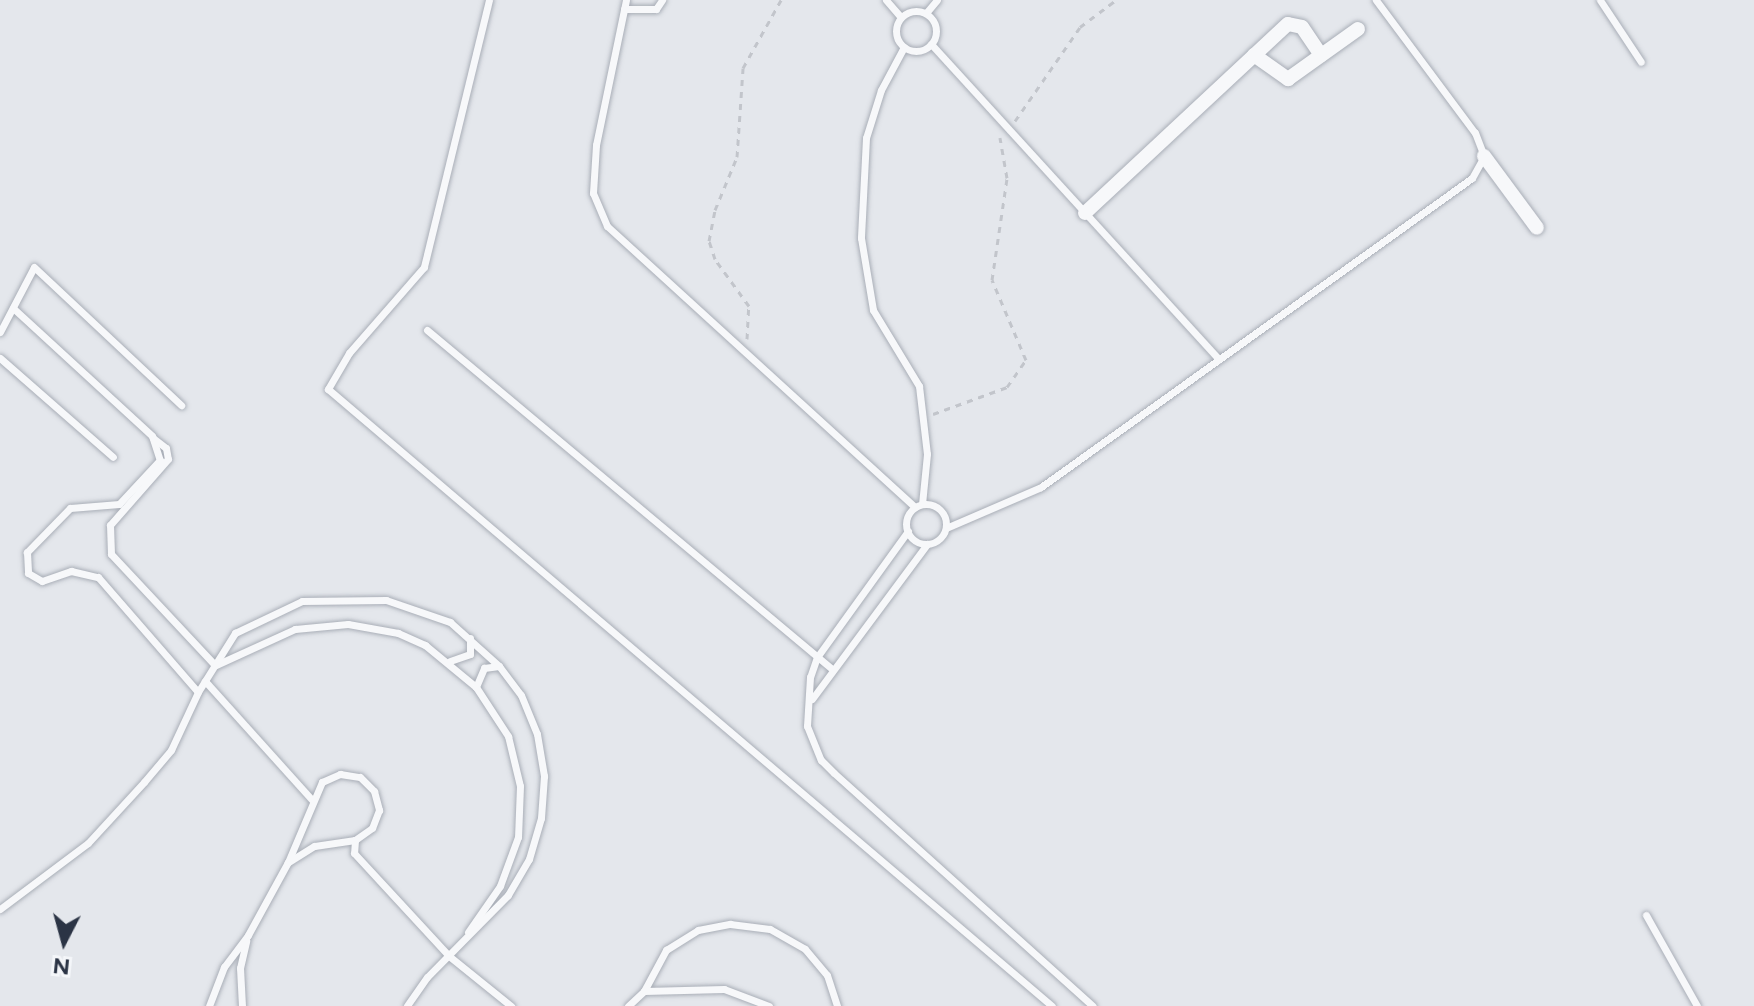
<!DOCTYPE html>
<style>
body{margin:0}
#map{position:relative;width:1754px;height:1006px;overflow:hidden;background:#e4e7ec;font-family:Figtree,sans-serif}
div>[style]{position:absolute}
[style*='--x']{left:calc(var(--x)*1px);top:calc(var(--y)*1px);width:calc(var(--w)*1px);rotate:calc(var(--a)*1deg)}
.path>*{height:3px;margin-top:-1.5px;transform-origin:0;background:repeating-linear-gradient(90deg,#c2c5cb 0 6px,transparent 0 12px)}
.roads{filter:drop-shadow(0 0 2px #a9aeb7) drop-shadow(0 0 2px #a9aeb7)}
.service>*{height:7px;margin:-3.5px;padding:0 3.5px;transform-origin:3.5px;border-radius:3.5px;background:#f7f8fa}
.service>.ring{margin:-3.5px;padding:0;box-sizing:content-box;background:none;border:7px solid #f7f8fa;border-radius:50%}
.minor>*{height:14px;margin:-7px;padding:0 7px;transform-origin:7px;border-radius:7px;background:#f7f8fa}
span{translate:-50% -50%;white-space:nowrap;text-align:center;line-height:1.15;-webkit-text-stroke:8px #f4f6f9;paint-order:stroke}
.north{position:absolute;left:24px;top:902px;width:80px;height:80px;-webkit-text-stroke:6px #f4f6f9;paint-order:stroke;rotate:186deg;font-size:22px;font-weight:700;line-height:32px;text-align:center;color:#2b3445}
.north::after{content:'';display:block;margin:auto;width:28px;height:36px;background:#2b3445;clip-path:polygon(50% 0,100% 100%,50% 72%,0 100%)}
</style>
<div id="map">
<div class="path">
<div style="--x:1015;--y:121;--w:114;--a:-55.3"></div>
<div style="--x:1080;--y:27;--w:45;--a:-36.9"></div>
<div style="--x:747;--y:339;--w:33;--a:-87"></div>
<div style="--x:749;--y:306;--w:58;--a:-125.9"></div>
<div style="--x:715;--y:259;--w:19;--a:-108"></div>
<div style="--x:709;--y:241;--w:32;--a:-79"></div>
<div style="--x:715;--y:210;--w:57;--a:-67.5"></div>
<div style="--x:737;--y:157;--w:89;--a:-86.1"></div>
<div style="--x:743;--y:68;--w:78;--a:-60.8"></div>
<div style="--x:933;--y:414;--w:79;--a:-20"></div>
<div style="--x:1007;--y:387;--w:33;--a:-55"></div>
<div style="--x:1026;--y:360;--w:87;--a:-113"></div>
<div style="--x:992;--y:280;--w:103;--a:-81.6"></div>
<div style="--x:1007;--y:178;--w:41;--a:-99.9"></div>
</div>
<div class="roads">
<div class="service">
<div style="--x:489;--y:0;--w:275;--a:103.7"></div>
<div style="--x:424;--y:267;--w:114;--a:131.1"></div>
<div style="--x:349;--y:353;--w:42;--a:120.3"></div>
<div style="--x:328;--y:389;--w:951;--a:40.44"></div>
<div style="--x:626;--y:0;--w:148;--a:101.7"></div>
<div style="--x:596;--y:145;--w:48;--a:93.6"></div>
<div style="--x:593;--y:193;--w:36;--a:67"></div>
<div style="--x:607;--y:226;--w:417;--a:42.4"></div>
<div style="--x:886;--y:0;--w:23;--a:49"></div>
<div style="--x:1600;--y:0;--w:74;--a:56.5"></div>
<div style="--x:624;--y:9;--w:32;--a:0"></div>
<div style="--x:656;--y:9;--w:11;--a:-56"></div>
<div class="ring" style="left:896px;top:11px;width:33px;height:33px"></div>
<div style="--x:926;--y:13;--w:17;--a:-50"></div>
<div style="--x:931;--y:44;--w:427;--a:47.6"></div>
<div style="--x:904;--y:47;--w:49;--a:118.1"></div>
<div style="--x:881;--y:90;--w:50;--a:107.4"></div>
<div style="--x:866;--y:138;--w:100;--a:92.9"></div>
<div style="--x:861;--y:238;--w:73;--a:80.5"></div>
<div style="--x:873;--y:310;--w:89;--a:58.8"></div>
<div style="--x:919;--y:386;--w:68;--a:83.3"></div>
<div style="--x:927;--y:454;--w:50;--a:95.7"></div>
<div style="--x:13;--y:308;--w:189;--a:42.6"></div>
<div style="--x:152;--y:436;--w:25;--a:72"></div>
<div style="--x:160;--y:460;--w:60;--a:133"></div>
<div style="--x:119;--y:504;--w:49;--a:175.3"></div>
<div style="--x:70;--y:508;--w:62;--a:134.3"></div>
<div style="--x:27;--y:552;--w:21;--a:87"></div>
<div style="--x:28;--y:573;--w:16;--a:30"></div>
<div style="--x:42;--y:581;--w:31;--a:-19"></div>
<div style="--x:71;--y:571;--w:28;--a:13"></div>
<div style="--x:98;--y:577;--w:152;--a:49"></div>
<div style="--x:427;--y:330;--w:528;--a:39.93"></div>
<div style="--x:0;--y:332;--w:73;--a:-62.4"></div>
<div style="--x:34;--y:267;--w:202;--a:43.2"></div>
<div style="--x:0;--y:358;--w:150;--a:41.2"></div>
<div style="--x:153;--y:438;--w:16;--a:38"></div>
<div style="--x:166;--y:448;--w:11;--a:80"></div>
<div style="--x:168;--y:459;--w:88;--a:131.3"></div>
<div style="--x:110;--y:525;--w:29;--a:88"></div>
<div style="--x:111;--y:554;--w:152;--a:46.9"></div>
<div class="ring" style="left:906px;top:504px;width:33px;height:33px"></div>
<div style="--x:946;--y:528;--w:103;--a:-23.3"></div>
<div style="--x:1041;--y:487;--w:530;--a:-35.64"></div>
<div style="--x:1472;--y:178;--w:25;--a:-61"></div>
<div style="--x:1484;--y:156;--w:25;--a:-111"></div>
<div style="--x:1475;--y:133;--w:166;--a:-126.7"></div>
<div style="--x:908;--y:531;--w:155;--a:125.8"></div>
<div style="--x:817;--y:657;--w:21;--a:109"></div>
<div style="--x:810;--y:677;--w:49;--a:93.5"></div>
<div style="--x:807;--y:726;--w:37;--a:68"></div>
<div style="--x:821;--y:760;--w:18;--a:45"></div>
<div style="--x:834;--y:773;--w:348;--a:42"></div>
<div style="--x:450;--y:661;--w:21;--a:-19"></div>
<div style="--x:470;--y:654;--w:16;--a:-90"></div>
<div style="--x:216;--y:665;--w:87;--a:-24.5"></div>
<div style="--x:295;--y:629;--w:53;--a:-5.4"></div>
<div style="--x:348;--y:624;--w:51;--a:10.2"></div>
<div style="--x:398;--y:633;--w:30;--a:24"></div>
<div style="--x:425;--y:645;--w:66;--a:39.5"></div>
<div style="--x:476;--y:687;--w:59;--a:56.9"></div>
<div style="--x:508;--y:736;--w:51;--a:76.5"></div>
<div style="--x:520;--y:786;--w:51;--a:92.2"></div>
<div style="--x:518;--y:837;--w:52;--a:110.2"></div>
<div style="--x:500;--y:886;--w:56;--a:124.8"></div>
<div style="--x:205;--y:681;--w:160;--a:48"></div>
<div style="--x:476;--y:687;--w:21;--a:-67"></div>
<div style="--x:484;--y:668;--w:15;--a:-8"></div>
<div style="--x:812;--y:699;--w:193;--a:-53.4"></div>
<div style="--x:355;--y:840;--w:13;--a:94"></div>
<div style="--x:354;--y:853;--w:140;--a:47.3"></div>
<div style="--x:449;--y:956;--w:80;--a:38.9"></div>
<div style="--x:0;--y:909;--w:110;--a:-36.9"></div>
<div style="--x:88;--y:843;--w:83;--a:-47.4"></div>
<div style="--x:144;--y:782;--w:42;--a:-49.8"></div>
<div style="--x:171;--y:750;--w:64;--a:-65"></div>
<div style="--x:198;--y:692;--w:70;--a:-57.9"></div>
<div style="--x:235;--y:633;--w:74;--a:-25.5"></div>
<div style="--x:302;--y:601;--w:84;--a:-0.7"></div>
<div style="--x:386;--y:600;--w:68;--a:19"></div>
<div style="--x:450;--y:622;--w:66;--a:41.9"></div>
<div style="--x:499;--y:666;--w:36;--a:53"></div>
<div style="--x:521;--y:695;--w:42;--a:67.7"></div>
<div style="--x:537;--y:734;--w:43;--a:80.5"></div>
<div style="--x:544;--y:776;--w:42;--a:94.1"></div>
<div style="--x:541;--y:818;--w:43;--a:106.3"></div>
<div style="--x:529;--y:859;--w:42;--a:120.3"></div>
<div style="--x:508;--y:895;--w:115;--a:134.6"></div>
<div style="--x:427;--y:977;--w:35;--a:125"></div>
<div style="--x:1646;--y:915;--w:104;--a:60.7"></div>
<div style="--x:644;--y:991;--w:80;--a:-1.4"></div>
<div style="--x:724;--y:989;--w:48;--a:20.7"></div>
<div style="--x:209;--y:1006;--w:42;--a:-69"></div>
<div style="--x:224;--y:967;--w:40;--a:-53"></div>
<div style="--x:248;--y:935;--w:83;--a:-61.3"></div>
<div style="--x:288;--y:862;--w:87;--a:-67"></div>
<div style="--x:322;--y:782;--w:20;--a:-24"></div>
<div style="--x:340;--y:774;--w:20;--a:9"></div>
<div style="--x:360;--y:777;--w:20;--a:45"></div>
<div style="--x:374;--y:791;--w:20;--a:75"></div>
<div style="--x:379;--y:810;--w:19;--a:111"></div>
<div style="--x:372;--y:828;--w:21;--a:145"></div>
<div style="--x:355;--y:840;--w:41;--a:171.7"></div>
<div style="--x:314;--y:846;--w:31;--a:148"></div>
<div style="--x:242;--y:1006;--w:38;--a:-93"></div>
<div style="--x:240;--y:968;--w:28;--a:-77"></div>
<div style="--x:628;--y:1006;--w:22;--a:-43"></div>
<div style="--x:644;--y:991;--w:47;--a:-61.8"></div>
<div style="--x:666;--y:950;--w:38;--a:-32"></div>
<div style="--x:698;--y:930;--w:33;--a:-11"></div>
<div style="--x:730;--y:924;--w:40;--a:7.1"></div>
<div style="--x:770;--y:929;--w:40;--a:29.7"></div>
<div style="--x:805;--y:949;--w:34;--a:50"></div>
<div style="--x:827;--y:975;--w:33;--a:72"></div>
</div>
<div class="minor">
<div style="--x:1254;--y:55;--w:42;--a:35.2"></div>
<div style="--x:1288;--y:79;--w:86;--a:-35.5"></div>
<div style="--x:1484;--y:156;--w:89;--a:53.6"></div>
<div style="--x:1085;--y:213;--w:277;--a:-43"></div>
<div style="--x:1288;--y:24;--w:14;--a:12"></div>
<div style="--x:1302;--y:27;--w:34;--a:56"></div>
</div>
</div>
<div class="north">N</div>
</div>
